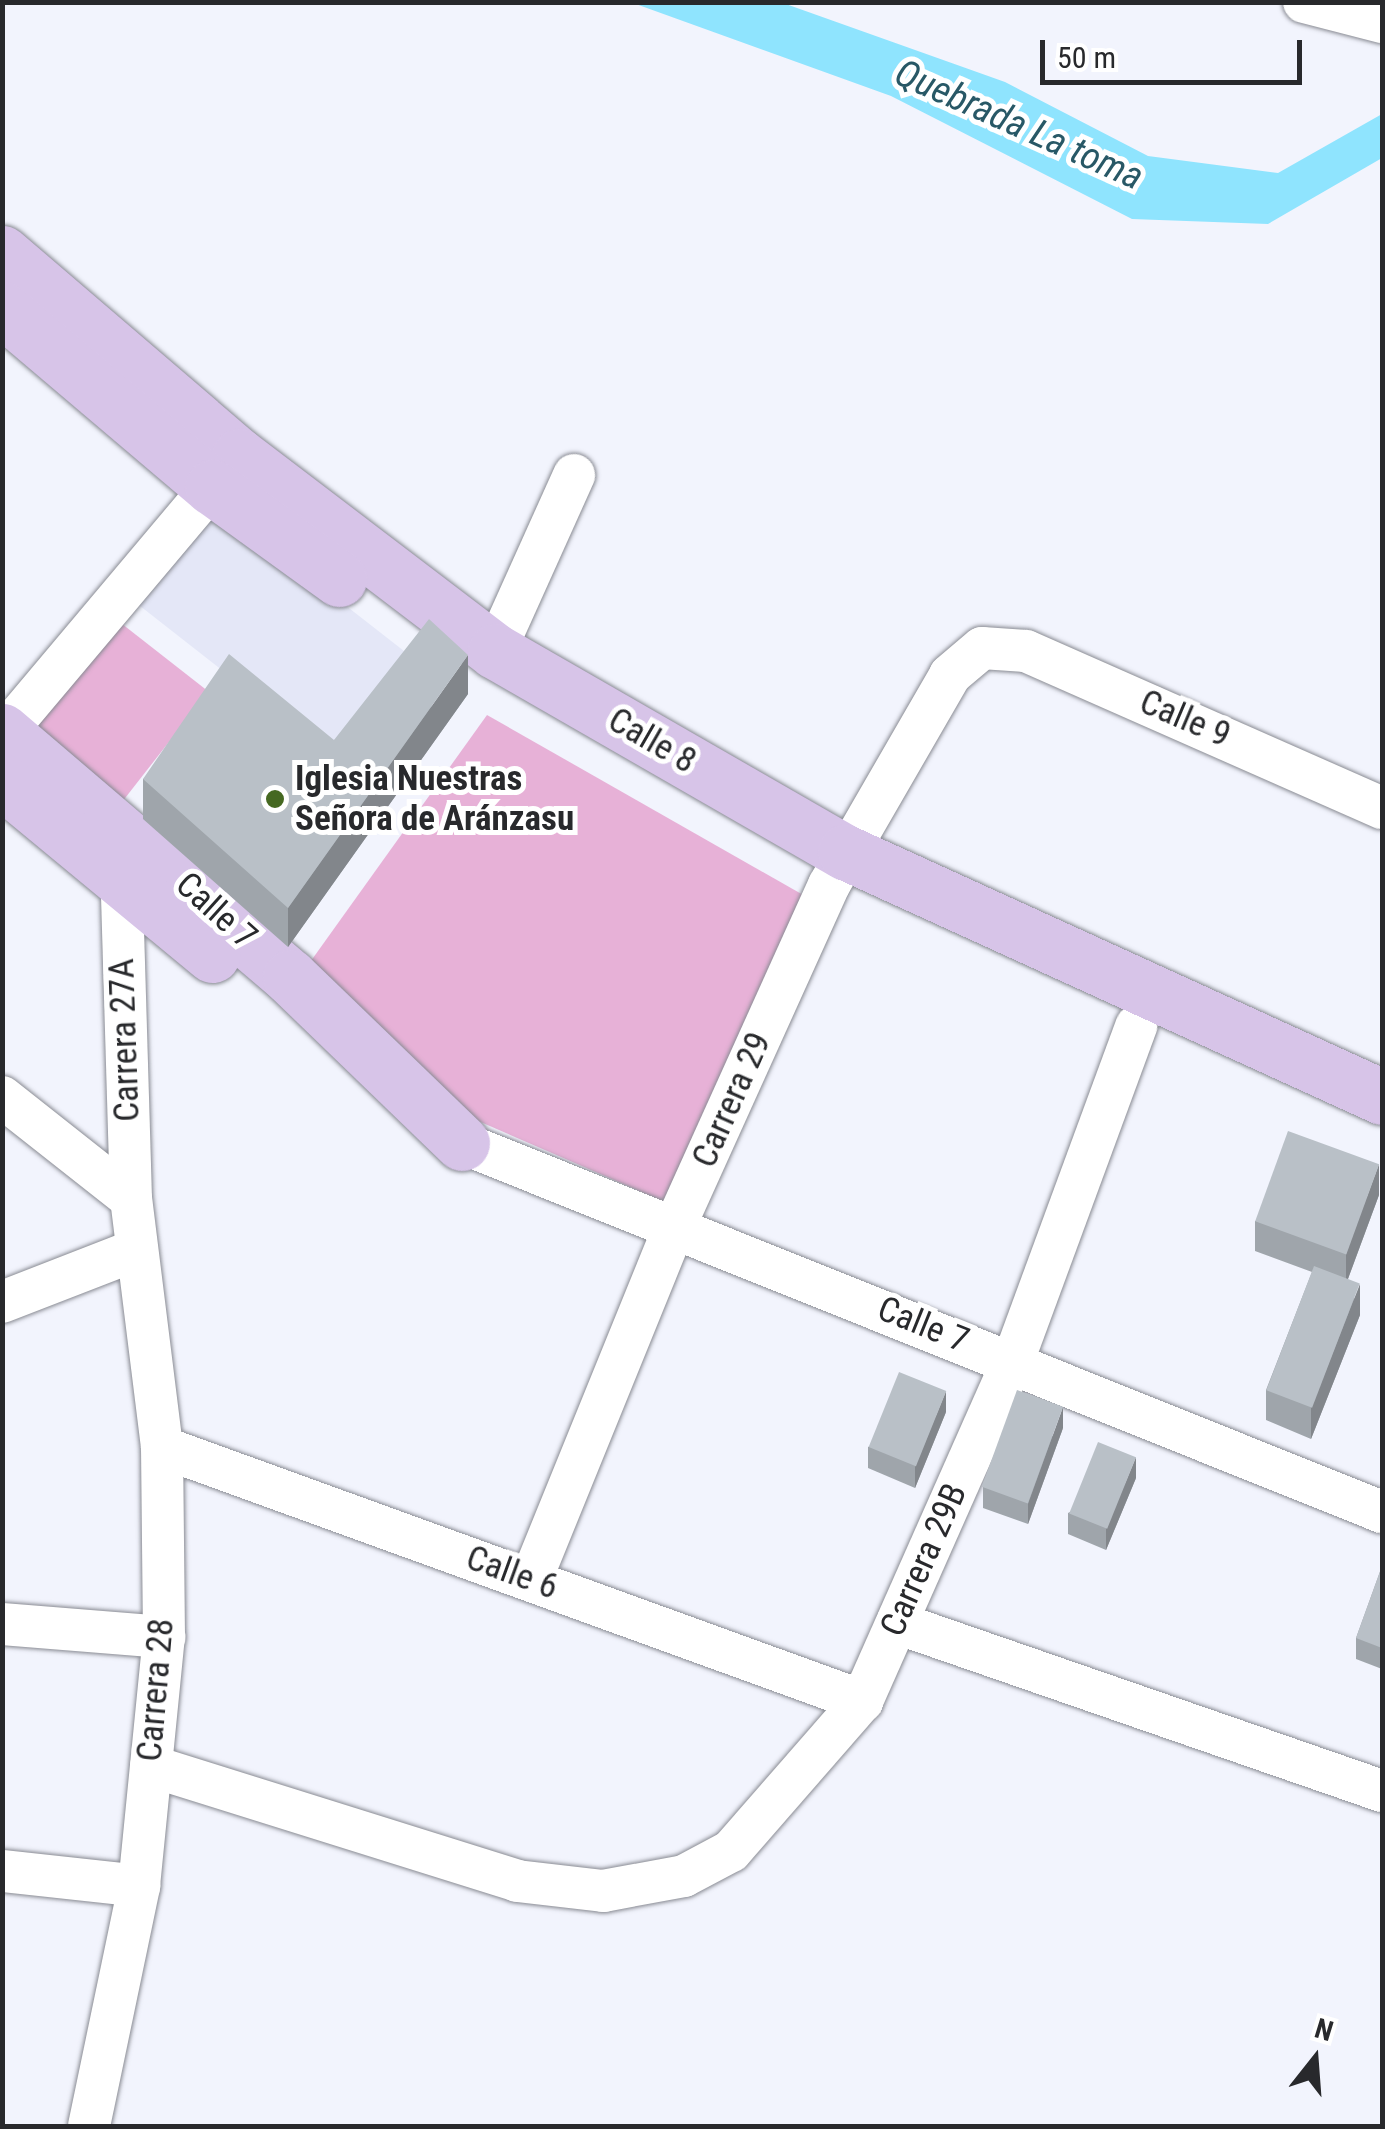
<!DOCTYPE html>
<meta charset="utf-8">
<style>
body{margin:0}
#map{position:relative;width:1385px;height:2129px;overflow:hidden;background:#f2f4fd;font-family:"Roboto Condensed",sans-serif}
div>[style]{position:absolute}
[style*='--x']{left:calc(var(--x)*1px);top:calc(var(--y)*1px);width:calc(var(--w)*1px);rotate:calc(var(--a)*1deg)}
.built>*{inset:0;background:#e4e7f7;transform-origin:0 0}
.green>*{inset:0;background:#e7b1d7;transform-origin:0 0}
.water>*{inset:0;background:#8fe4fe}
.roads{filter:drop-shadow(0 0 2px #898b93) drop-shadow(0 0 2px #898b93)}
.minor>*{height:42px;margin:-21px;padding:0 21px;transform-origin:21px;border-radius:21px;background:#fff}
.major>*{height:55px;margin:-27.5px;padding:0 27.5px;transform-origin:27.5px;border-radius:27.5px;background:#d7c4e8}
.wall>*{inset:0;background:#9fa5ab}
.shaded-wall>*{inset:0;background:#82868b}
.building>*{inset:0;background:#b9c0c7;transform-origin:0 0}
.dots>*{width:28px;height:28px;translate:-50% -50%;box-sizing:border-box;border:5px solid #fff;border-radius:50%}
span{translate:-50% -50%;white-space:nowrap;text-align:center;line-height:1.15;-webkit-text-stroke:10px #fff;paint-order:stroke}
.street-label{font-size:35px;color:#28292c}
.poi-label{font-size:35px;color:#28292c;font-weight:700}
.left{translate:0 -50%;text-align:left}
.water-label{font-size:38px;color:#285866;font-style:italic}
.frame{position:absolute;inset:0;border:5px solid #28292c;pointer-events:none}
.north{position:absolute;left:1265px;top:2009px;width:100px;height:100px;-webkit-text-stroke:8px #fff;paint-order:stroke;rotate:17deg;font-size:28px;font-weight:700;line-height:40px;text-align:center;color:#28292c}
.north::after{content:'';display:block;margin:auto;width:35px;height:45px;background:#28292c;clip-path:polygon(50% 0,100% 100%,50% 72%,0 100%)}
.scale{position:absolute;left:1040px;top:40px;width:262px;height:45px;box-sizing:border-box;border:5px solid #28292c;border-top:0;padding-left:12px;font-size:30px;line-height:35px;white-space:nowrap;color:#28292c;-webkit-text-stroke:8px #fff;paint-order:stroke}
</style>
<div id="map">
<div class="built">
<div style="left:217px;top:505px;width:243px;height:127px;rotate:38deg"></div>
</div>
<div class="green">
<div style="left:117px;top:620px;width:116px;height:147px;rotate:38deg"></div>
<div style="clip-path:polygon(487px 715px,805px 896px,667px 1203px,469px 1117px,303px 972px)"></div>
</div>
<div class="water">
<div style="clip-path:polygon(633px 3px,783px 3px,1005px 82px,1148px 156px,1278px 173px,1382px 114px,1382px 158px,1268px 224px,1132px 219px,891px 96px)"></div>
</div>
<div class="roads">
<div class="minor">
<div style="--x:1304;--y:2;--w:81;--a:14.4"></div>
<div style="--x:495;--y:651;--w:193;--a:-65.8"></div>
<div style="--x:2;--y:736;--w:326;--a:-49.9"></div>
<div style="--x:2;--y:1097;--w:164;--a:38.3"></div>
<div style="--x:462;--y:1143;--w:991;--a:21.86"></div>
<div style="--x:2;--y:1302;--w:144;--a:-21.2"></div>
<div style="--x:162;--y:1447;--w:745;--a:19.94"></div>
<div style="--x:531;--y:1580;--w:382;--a:-67.9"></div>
<div style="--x:675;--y:1226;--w:374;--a:-65.7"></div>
<div style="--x:829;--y:885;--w:242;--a:-60"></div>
<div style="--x:950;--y:675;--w:42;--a:-40.2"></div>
<div style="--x:982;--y:648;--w:44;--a:3.9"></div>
<div style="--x:1026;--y:651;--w:389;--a:23.8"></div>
<div style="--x:897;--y:1623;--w:513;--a:19.11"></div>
<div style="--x:2;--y:1624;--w:163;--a:4.6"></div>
<div style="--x:151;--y:1766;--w:384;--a:17.4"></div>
<div style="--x:517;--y:1881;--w:87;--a:6.6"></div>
<div style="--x:603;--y:1891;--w:82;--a:-10.5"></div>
<div style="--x:684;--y:1876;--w:53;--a:-28"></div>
<div style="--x:731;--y:1851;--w:199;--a:-48.9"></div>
<div style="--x:862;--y:1701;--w:372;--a:-66.1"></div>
<div style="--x:1013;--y:1361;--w:357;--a:-69.8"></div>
<div style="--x:2;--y:1871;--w:138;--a:6.2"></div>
<div style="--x:89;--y:2126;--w:245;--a:-78.2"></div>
<div style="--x:139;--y:1886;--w:250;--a:-84.3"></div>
<div style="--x:164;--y:1637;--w:190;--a:-90.6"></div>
<div style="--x:162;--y:1447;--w:250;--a:-97.1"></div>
<div style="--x:131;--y:1199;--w:343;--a:-91.7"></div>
</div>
<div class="major">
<div style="--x:2;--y:253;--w:312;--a:40.6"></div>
<div style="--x:239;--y:456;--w:322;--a:37.3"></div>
<div style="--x:495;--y:651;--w:404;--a:29.9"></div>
<div style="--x:845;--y:852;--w:590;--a:24.52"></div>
<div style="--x:2;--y:309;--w:275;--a:40.3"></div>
<div style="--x:212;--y:487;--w:157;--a:35.9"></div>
<div style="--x:2;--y:731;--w:379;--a:40.5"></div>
<div style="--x:290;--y:977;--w:239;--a:44"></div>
<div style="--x:2;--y:781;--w:273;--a:39.6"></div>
</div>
</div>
<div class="wall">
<div style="clip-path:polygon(468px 694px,288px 947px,143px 819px,143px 779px,334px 740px)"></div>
<div style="clip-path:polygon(1379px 1195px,1348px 1279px,1360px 1315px,1311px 1439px,1266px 1420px,1266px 1390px,1312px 1272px,1255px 1251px,1255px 1221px)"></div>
<div style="clip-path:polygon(946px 1412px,915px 1488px,868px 1468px,868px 1447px)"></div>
<div style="clip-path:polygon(1063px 1428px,1028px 1524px,983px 1508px,983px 1487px)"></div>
<div style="clip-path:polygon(1136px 1478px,1106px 1550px,1068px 1534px,1068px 1513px)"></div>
<div style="clip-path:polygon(1382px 1566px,1382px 1669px,1356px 1659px,1356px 1638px)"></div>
</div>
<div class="shaded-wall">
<div style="clip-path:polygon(468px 655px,468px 694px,288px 947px,288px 908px)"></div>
<div style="clip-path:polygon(1379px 1164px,1379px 1195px,1346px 1284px,1346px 1253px)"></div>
<div style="clip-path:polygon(1360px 1284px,1360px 1315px,1311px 1439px,1311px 1408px)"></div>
<div style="clip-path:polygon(946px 1391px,946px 1412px,915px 1488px,915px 1467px)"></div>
<div style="clip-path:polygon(1063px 1407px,1063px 1428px,1028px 1524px,1028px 1504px)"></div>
<div style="clip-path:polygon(1136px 1457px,1136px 1478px,1106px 1550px,1106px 1529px)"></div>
</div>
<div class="building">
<div style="clip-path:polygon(429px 619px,468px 655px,288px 908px,143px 779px,229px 654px,334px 740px)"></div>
<div style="left:1288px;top:1131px;width:97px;height:96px;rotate:20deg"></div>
<div style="left:1314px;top:1266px;width:49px;height:133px;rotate:21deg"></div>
<div style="left:899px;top:1372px;width:51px;height:81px;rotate:22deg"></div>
<div style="left:1017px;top:1390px;width:49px;height:103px;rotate:20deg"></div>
<div style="left:1098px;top:1442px;width:41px;height:77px;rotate:22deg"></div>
<div style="clip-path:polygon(1382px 1566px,1382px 1648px,1356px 1638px)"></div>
</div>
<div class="dots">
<div style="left:275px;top:799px;background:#456821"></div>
</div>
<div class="street-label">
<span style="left:1185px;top:719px;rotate:23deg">Calle 9</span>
<span style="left:652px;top:741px;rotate:30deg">Calle 8</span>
<span style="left:216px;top:911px;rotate:42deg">Calle 7</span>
<span style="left:125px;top:1040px;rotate:-92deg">Carrera 27A</span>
<span style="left:732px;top:1100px;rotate:-66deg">Carrera 29</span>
<span style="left:923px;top:1325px;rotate:22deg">Calle 7</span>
<span style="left:924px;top:1560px;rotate:-66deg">Carrera 29B</span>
<span style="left:512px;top:1573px;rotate:20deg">Calle 6</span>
<span style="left:156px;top:1690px;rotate:-85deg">Carrera 28</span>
</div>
<div class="poi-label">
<span class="left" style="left:295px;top:799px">Iglesia Nuestras<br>Señora de Aránzasu</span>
</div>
<div class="water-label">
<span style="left:1019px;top:125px;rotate:24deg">Quebrada La toma</span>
</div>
<div class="frame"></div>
<div class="north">N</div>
<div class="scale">50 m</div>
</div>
